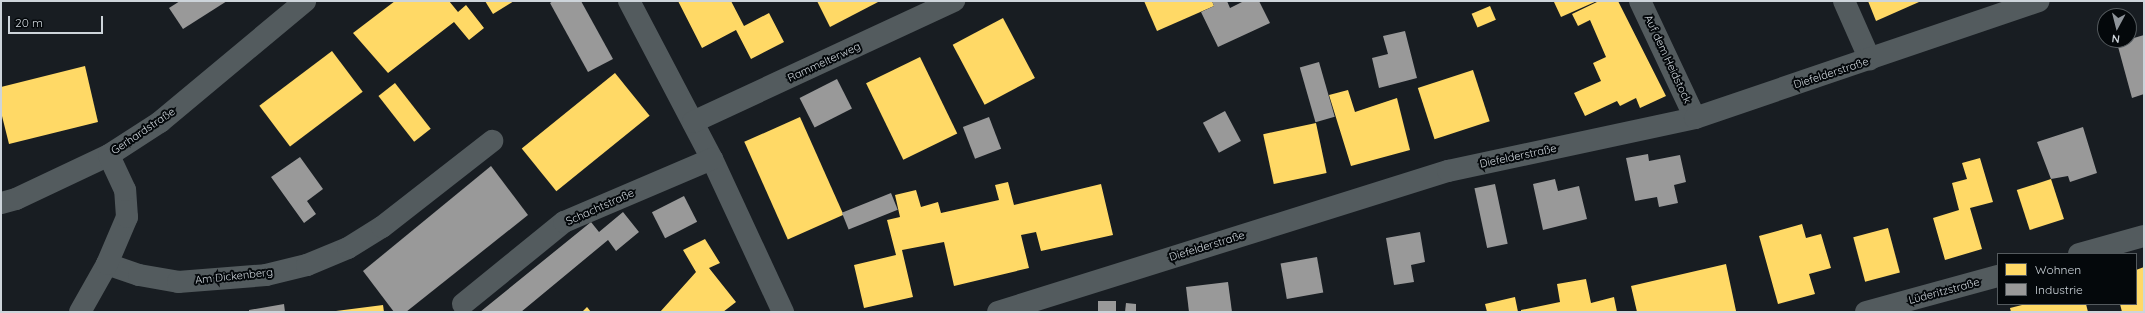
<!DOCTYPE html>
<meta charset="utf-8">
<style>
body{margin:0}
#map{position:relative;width:2145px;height:313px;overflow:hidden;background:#181d22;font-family:Quicksand,sans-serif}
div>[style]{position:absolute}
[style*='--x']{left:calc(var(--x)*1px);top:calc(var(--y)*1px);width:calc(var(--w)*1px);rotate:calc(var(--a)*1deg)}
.homes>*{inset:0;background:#ffd966;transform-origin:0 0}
.industry>*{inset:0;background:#999;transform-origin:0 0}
.minor>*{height:22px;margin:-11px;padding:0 11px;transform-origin:11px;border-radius:11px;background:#535b5e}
span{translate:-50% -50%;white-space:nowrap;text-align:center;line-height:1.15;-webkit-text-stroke:4px #04080b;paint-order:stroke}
.street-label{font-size:11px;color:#cdd4da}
.frame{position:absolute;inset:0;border:2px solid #cdd4da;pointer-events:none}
.legend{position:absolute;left:1997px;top:253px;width:140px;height:52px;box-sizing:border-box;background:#04080b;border:1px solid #545a5e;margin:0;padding:5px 7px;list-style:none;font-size:12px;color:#cdd4da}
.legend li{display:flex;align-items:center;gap:8px;height:20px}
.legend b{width:20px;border:1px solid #545a5e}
.north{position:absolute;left:2097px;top:8px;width:40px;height:40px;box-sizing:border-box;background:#04080b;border:1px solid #545a5e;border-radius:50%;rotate:187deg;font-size:11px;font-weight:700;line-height:16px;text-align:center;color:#cdd4da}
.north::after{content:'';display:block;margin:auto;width:14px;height:18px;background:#8e949a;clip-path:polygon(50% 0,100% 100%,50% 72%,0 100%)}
.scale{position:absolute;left:8px;top:16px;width:95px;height:18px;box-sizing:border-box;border:2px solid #cdd4da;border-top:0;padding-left:5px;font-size:12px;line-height:14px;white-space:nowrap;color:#cdd4da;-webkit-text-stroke:3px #04080b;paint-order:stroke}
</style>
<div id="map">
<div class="homes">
<div style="clip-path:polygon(395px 1px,449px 1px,458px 12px,466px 5px,484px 28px,469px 40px,454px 22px,388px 73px,353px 33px)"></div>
<div style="clip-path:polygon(485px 1px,514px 1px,493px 14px)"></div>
<div style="clip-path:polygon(678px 1px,731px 1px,744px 26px,769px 13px,784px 42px,751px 59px,736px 30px,702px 48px)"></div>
<div style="clip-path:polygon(817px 1px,880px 1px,830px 27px)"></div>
<div style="clip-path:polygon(1144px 1px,1212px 1px,1214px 6px,1157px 31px)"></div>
<div style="clip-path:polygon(1557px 1px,1597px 1px,1561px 17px,1554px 2px)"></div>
<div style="clip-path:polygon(1599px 1px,1618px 1px,1666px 96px,1640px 108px,1636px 98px,1620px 106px,1617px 101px,1585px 116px,1574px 93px,1601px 81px,1593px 63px,1606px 57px,1590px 20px,1578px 26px,1572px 14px)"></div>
<div style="clip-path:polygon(1868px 1px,1918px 1px,1919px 2px,1876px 21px)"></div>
<div style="left:1490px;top:6px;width:15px;height:20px;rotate:67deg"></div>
<div style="left:1003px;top:18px;width:68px;height:57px;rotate:62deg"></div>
<div style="left:332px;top:51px;width:51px;height:91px;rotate:53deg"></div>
<div style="left:920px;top:57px;width:85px;height:60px;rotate:64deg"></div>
<div style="clip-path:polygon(85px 66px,98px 122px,9px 144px,1px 112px,1px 87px)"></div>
<div style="left:1473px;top:70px;width:54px;height:58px;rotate:72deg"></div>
<div style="left:615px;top:73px;width:55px;height:120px;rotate:51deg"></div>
<div style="left:395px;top:83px;width:58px;height:21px;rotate:52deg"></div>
<div style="clip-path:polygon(1348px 90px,1355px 112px,1397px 98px,1410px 150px,1351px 166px,1329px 95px)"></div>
<div style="left:800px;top:117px;width:107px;height:61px;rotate:66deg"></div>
<div style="left:1316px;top:123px;width:51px;height:54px;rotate:78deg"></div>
<div style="clip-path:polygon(1980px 158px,1993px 202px,1970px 208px,1982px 249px,1945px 260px,1933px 218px,1959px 210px,1952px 183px,1967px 179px,1962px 163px)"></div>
<div style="left:2051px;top:179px;width:42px;height:36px;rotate:72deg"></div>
<div style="clip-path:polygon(1008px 182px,1014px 205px,1101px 184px,1113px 235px,1041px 251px,1036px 232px,1021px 235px,1029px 268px,954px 286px,944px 242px,902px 250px,913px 297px,864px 308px,854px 265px,896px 255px,887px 220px,900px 217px,895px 195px,916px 190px,921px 207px,938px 202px,941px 213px,999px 200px,995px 185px)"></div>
<div style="clip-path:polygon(1802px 224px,1806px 238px,1821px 234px,1831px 268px,1809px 274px,1815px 294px,1778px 304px,1759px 236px)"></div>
<div style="left:1888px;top:228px;width:46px;height:36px;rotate:75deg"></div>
<div style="clip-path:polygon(705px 239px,720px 263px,709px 268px,736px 302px,723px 312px,660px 312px,696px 272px,683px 250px)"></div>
<div style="clip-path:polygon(1726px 264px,1736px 311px,1637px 312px,1631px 286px)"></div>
<div style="clip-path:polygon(2144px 267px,2144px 312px,2122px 312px,2120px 304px,2136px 304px,2136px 270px)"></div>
<div style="clip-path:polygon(1586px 279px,1591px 303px,1614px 297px,1617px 312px,1521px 312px,1521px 310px,1560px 302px,1557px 284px)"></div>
<div style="clip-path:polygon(1515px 297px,1518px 312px,1487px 312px,1485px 304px)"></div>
<div style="clip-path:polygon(2026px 304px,2086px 304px,2088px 312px,2011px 312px,2010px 308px)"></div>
<div style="clip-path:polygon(383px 305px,384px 312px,336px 312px,336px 311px)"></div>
<div style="clip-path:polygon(587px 307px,591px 312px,582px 312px)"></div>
</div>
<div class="industry">
<div style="clip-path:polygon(180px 1px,227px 1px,183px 29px,169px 8px)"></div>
<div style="clip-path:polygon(553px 1px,581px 1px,613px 59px,588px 72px,550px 3px)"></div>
<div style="clip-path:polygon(1212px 1px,1227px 1px,1230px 8px,1244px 1px,1259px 1px,1270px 23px,1218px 47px,1201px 12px,1214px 6px)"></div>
<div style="clip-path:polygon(1405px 31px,1417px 78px,1379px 88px,1372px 58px,1388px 54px,1383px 36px)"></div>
<div style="clip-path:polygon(2144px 35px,2144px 94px,2132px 98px,2117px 43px)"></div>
<div style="left:1319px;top:62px;width:57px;height:20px;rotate:74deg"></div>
<div style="left:837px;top:79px;width:33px;height:42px;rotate:63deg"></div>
<div style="left:1225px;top:111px;width:34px;height:25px;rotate:62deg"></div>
<div style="left:989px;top:117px;width:34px;height:28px;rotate:69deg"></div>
<div style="clip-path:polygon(2083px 127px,2097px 173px,2070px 182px,2068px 176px,2051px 179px,2037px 142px)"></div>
<div style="clip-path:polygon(1648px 154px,1649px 161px,1680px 155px,1686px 182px,1674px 185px,1678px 203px,1659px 207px,1657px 197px,1635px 201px,1626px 158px)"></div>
<div style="clip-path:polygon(300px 157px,323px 189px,307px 201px,316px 214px,304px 223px,271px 177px)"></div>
<div style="clip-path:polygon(491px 166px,528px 215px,406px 312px,394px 312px,363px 271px)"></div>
<div style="clip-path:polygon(1555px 179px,1558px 191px,1579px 186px,1587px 219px,1543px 230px,1533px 184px)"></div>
<div style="left:1495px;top:184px;width:61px;height:21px;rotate:78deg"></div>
<div style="left:891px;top:193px;width:18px;height:53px;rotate:68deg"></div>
<div style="left:684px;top:196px;width:29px;height:36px;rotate:63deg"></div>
<div style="clip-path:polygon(623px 212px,639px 232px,616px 251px,608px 240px,521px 312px,480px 312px,591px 222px,599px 232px)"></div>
<div style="clip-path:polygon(1420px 232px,1425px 262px,1411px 265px,1414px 282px,1394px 285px,1386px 238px)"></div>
<div style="left:1317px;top:257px;width:36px;height:37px;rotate:80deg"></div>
<div style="clip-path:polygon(1228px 282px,1232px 312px,1189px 312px,1186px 287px)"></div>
<div style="left:1098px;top:301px;width:18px;height:11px"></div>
<div style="clip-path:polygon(1126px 303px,1136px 304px,1136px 312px,1125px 312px)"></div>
<div style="clip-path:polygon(284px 304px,285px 312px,249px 312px,249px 310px)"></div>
</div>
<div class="minor">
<div style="--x:629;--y:1;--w:178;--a:62.3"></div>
<div style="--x:712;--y:159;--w:169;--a:65.1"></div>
<div style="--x:1640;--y:1;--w:129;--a:64.8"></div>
<div style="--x:1844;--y:1;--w:64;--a:66.2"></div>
<div style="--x:693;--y:122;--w:288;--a:-24.9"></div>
<div style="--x:1;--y:203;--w:16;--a:-15"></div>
<div style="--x:16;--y:199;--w:103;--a:-25.3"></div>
<div style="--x:109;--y:155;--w:61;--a:-32.9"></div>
<div style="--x:160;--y:122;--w:189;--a:-39.8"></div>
<div style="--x:2079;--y:254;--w:67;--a:-15.5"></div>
<div style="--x:107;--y:264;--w:34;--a:19"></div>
<div style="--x:139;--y:275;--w:40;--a:10"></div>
<div style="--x:178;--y:282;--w:88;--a:-4.5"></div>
<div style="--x:266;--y:275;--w:42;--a:-13.7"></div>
<div style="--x:307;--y:265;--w:44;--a:-22.5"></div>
<div style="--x:348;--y:248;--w:40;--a:-32"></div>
<div style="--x:382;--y:227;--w:140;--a:-38"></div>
<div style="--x:463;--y:304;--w:130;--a:-39.1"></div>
<div style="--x:564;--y:222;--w:161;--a:-23.1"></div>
<div style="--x:80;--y:312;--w:55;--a:-60.6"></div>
<div style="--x:107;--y:264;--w:51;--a:-66.9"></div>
<div style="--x:127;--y:217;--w:27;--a:-94"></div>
<div style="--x:125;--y:190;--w:38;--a:-115"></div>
<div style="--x:998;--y:312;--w:472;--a:-17.4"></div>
<div style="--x:1448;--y:171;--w:253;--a:-12.1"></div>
<div style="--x:1695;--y:118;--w:363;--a:-18.8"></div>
<div style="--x:1866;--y:312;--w:137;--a:-15.3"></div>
</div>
<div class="street-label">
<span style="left:1668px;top:59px;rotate:65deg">Auf dem Heidstock</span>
<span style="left:824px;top:62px;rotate:-25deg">Rammelterweg</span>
<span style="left:1831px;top:73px;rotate:-18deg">Diefelderstraße</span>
<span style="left:143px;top:131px;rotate:-34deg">Gerhardstraße</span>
<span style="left:1518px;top:156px;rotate:-12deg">Diefelderstraße</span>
<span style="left:600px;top:207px;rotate:-24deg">Schachtstraße</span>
<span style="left:1207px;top:246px;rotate:-17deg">Diefelderstraße</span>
<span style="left:234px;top:276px;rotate:-6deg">Am Dickenberg</span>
<span style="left:1944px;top:291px;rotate:-15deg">Lüderitzstraße</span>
</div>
<div class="frame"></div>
<ul class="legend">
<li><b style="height:11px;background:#ffd966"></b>Wohnen</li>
<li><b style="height:11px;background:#999"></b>Industrie</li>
</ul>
<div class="north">N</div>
<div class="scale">20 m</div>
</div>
